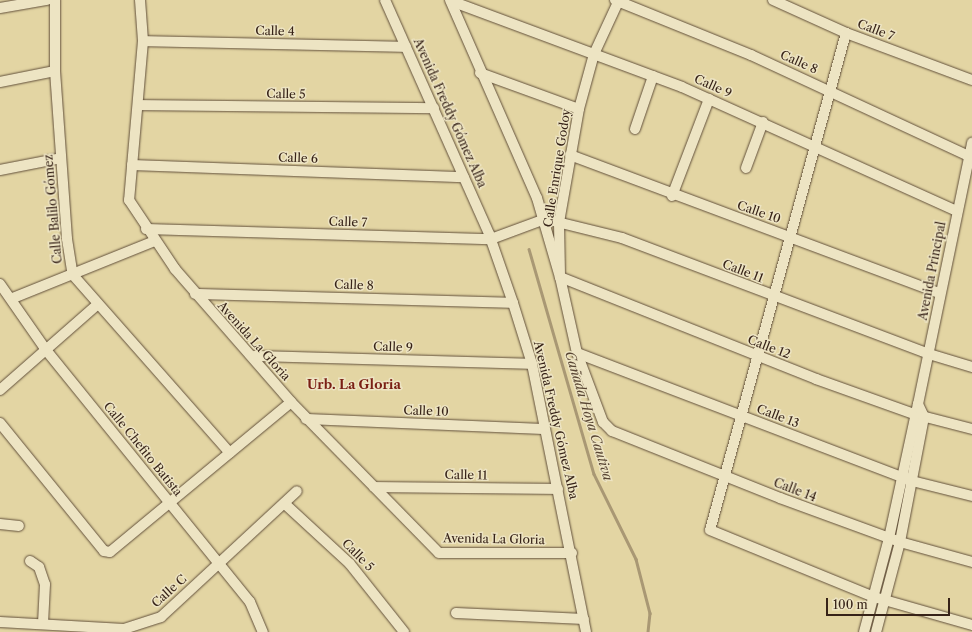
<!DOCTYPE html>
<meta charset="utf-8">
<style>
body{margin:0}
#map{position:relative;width:972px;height:632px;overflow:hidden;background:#e3d5a3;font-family:"Libre Caslon Text",serif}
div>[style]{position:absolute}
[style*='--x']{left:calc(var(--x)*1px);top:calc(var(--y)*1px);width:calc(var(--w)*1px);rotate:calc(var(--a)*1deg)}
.stream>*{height:2.5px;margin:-1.25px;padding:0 1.25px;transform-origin:1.25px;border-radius:1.25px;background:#a99874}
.roads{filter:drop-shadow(0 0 1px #62503b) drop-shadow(0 0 1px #62503b)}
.minor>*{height:10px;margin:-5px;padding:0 5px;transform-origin:5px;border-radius:5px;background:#ede4c3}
span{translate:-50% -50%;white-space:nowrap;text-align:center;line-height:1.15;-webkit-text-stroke:3px #ede4c3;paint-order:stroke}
.street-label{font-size:12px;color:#372318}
.neighbourhood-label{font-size:13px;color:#7a1f14;font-weight:700}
.water-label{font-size:13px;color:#594634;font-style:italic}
.scale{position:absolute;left:826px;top:598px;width:124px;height:18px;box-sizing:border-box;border:2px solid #372318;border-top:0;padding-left:5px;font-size:12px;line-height:14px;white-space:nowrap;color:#372318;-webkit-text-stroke:3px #ede4c3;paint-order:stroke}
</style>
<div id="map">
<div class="stream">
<div style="--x:529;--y:249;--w:234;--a:73.9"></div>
<div style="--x:594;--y:474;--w:95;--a:63.7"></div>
<div style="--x:636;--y:559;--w:56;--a:75.5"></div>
<div style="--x:650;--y:613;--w:19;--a:96"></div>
</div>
<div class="roads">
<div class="minor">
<div style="--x:55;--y:0;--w:71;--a:90"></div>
<div style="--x:55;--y:71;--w:168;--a:85.9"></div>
<div style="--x:67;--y:239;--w:36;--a:81"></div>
<div style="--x:73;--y:275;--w:237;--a:48.6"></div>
<div style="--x:140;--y:0;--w:41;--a:85.8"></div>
<div style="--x:143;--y:41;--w:160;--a:95"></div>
<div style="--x:129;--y:200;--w:83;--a:56.3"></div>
<div style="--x:175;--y:269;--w:176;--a:48.9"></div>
<div style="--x:291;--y:402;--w:211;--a:45.6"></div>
<div style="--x:439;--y:553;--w:133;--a:0"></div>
<div style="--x:385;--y:0;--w:256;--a:66"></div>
<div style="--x:489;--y:234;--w:73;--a:70.8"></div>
<div style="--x:513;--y:303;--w:64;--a:72.7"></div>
<div style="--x:532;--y:364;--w:273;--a:78.6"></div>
<div style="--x:450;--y:0;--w:216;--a:66.3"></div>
<div style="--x:537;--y:198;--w:82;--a:73.8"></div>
<div style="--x:560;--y:277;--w:276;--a:21.7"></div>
<div style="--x:816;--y:379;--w:104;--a:19.7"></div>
<div style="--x:914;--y:414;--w:60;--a:14.5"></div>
<div style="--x:615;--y:0;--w:147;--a:22"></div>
<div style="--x:751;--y:55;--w:240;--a:24.9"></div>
<div style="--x:619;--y:0;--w:60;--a:114.8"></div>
<div style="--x:594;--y:54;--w:57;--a:105.3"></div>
<div style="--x:579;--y:109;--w:116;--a:100"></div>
<div style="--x:559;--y:223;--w:54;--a:88.9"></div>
<div style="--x:560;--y:277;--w:78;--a:77.4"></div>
<div style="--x:577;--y:353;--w:74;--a:69.4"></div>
<div style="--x:603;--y:422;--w:13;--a:45"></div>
<div style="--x:612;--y:431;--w:181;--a:21.7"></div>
<div style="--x:780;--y:498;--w:128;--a:20.1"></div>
<div style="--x:900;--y:542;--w:75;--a:15.5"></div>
<div style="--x:773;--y:0;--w:80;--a:24.3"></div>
<div style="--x:846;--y:33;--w:134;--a:20.5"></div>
<div style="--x:451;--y:1;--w:246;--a:20.4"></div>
<div style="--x:682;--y:87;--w:302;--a:24.3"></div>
<div style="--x:0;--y:8;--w:48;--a:-9.7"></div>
<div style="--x:846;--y:33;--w:515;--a:105.3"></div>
<div style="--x:710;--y:530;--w:177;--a:22.2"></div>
<div style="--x:874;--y:597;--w:102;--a:15.9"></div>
<div style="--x:143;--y:41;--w:263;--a:1.3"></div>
<div style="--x:480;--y:73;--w:105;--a:20"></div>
<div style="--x:0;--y:82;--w:56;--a:-11.3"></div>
<div style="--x:138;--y:105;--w:296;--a:0.6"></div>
<div style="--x:635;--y:129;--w:56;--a:-71.2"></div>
<div style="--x:570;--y:155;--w:395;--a:20.5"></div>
<div style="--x:132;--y:165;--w:332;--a:2.1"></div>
<div style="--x:746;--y:168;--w:49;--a:-69.7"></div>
<div style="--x:0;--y:170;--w:62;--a:-11.1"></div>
<div style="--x:672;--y:196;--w:104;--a:-69.1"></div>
<div style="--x:146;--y:229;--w:345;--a:1.7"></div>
<div style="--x:491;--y:239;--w:58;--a:-20.3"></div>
<div style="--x:545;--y:219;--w:79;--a:13.9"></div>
<div style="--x:622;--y:238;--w:328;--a:20.7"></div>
<div style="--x:929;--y:354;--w:45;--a:16.8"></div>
<div style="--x:0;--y:284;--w:80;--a:55.1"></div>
<div style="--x:46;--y:350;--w:324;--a:51"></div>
<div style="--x:250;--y:602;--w:33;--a:67"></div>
<div style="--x:195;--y:294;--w:318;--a:1.6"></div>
<div style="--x:13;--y:298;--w:153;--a:-21.9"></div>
<div style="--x:577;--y:353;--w:359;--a:20.9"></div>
<div style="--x:912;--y:481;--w:62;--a:14"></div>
<div style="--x:254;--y:356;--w:278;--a:1.6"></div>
<div style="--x:0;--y:390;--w:130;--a:-41.3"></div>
<div style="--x:918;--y:404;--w:267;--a:-78.3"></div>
<div style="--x:306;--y:419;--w:238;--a:2.4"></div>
<div style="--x:0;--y:423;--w:165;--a:50.9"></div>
<div style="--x:104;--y:551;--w:6;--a:9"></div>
<div style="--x:110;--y:552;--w:235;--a:-39.6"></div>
<div style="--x:374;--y:487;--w:184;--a:0.6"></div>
<div style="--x:285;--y:504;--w:88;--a:42.7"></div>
<div style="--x:350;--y:564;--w:87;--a:51.5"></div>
<div style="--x:0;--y:524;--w:19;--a:6"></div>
<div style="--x:30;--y:561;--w:11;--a:34"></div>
<div style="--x:39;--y:567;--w:18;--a:71"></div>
<div style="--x:45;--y:584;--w:40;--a:92.9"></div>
<div style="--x:456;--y:613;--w:128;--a:2.7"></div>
<div style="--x:0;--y:622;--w:124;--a:3.2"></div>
<div style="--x:124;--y:629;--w:39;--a:-18"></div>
<div style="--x:161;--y:617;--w:185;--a:-42.8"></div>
<div style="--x:864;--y:632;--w:97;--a:-75.1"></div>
<div style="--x:889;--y:538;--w:137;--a:-77.8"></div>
<div style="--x:918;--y:404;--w:14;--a:65"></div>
<div style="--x:924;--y:417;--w:127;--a:100.9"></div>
<div style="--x:900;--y:542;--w:93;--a:104.9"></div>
</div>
</div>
<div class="street-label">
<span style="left:876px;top:30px;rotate:21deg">Calle 7</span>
<span style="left:275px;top:31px;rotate:1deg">Calle 4</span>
<span style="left:799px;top:62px;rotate:24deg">Calle 8</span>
<span style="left:713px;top:86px;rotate:24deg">Calle 9</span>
<span style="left:286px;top:94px;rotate:1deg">Calle 5</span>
<span style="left:450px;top:113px;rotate:66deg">Avenida Freddy Gómez Alba</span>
<span style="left:298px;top:158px;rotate:2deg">Calle 6</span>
<span style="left:557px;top:168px;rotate:-81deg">Calle Enrique Godoy</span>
<span style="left:53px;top:209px;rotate:-95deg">Calle Balilo Gómez</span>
<span style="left:759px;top:212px;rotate:19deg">Calle 10</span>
<span style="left:348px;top:222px;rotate:2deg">Calle 7</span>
<span style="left:743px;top:271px;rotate:21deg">Calle 11</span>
<span style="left:932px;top:271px;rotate:-79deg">Avenida Principal</span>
<span style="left:354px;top:285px;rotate:2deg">Calle 8</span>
<span style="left:254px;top:341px;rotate:48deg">Avenida La Gloria</span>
<span style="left:393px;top:347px;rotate:2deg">Calle 9</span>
<span style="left:769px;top:347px;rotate:21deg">Calle 12</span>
<span style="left:426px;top:411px;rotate:2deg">Calle 10</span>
<span style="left:778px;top:416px;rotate:21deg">Calle 13</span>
<span style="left:556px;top:420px;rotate:77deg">Avenida Freddy Gómez Alba</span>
<span style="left:143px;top:449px;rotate:51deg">Calle Chefito Batista</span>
<span style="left:466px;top:475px;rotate:1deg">Calle 11</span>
<span style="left:795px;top:490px;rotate:21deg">Calle 14</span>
<span style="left:494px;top:539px;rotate:1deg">Avenida La Gloria</span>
<span style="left:358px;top:555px;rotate:45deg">Calle 5</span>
<span style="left:169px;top:591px;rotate:-42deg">Calle C</span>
</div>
<div class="neighbourhood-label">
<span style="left:354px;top:384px">Urb. La Gloria</span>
</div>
<div class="water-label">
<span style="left:589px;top:416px;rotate:73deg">Cañada Hoya Cautiva</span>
</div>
<div class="scale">100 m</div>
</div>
